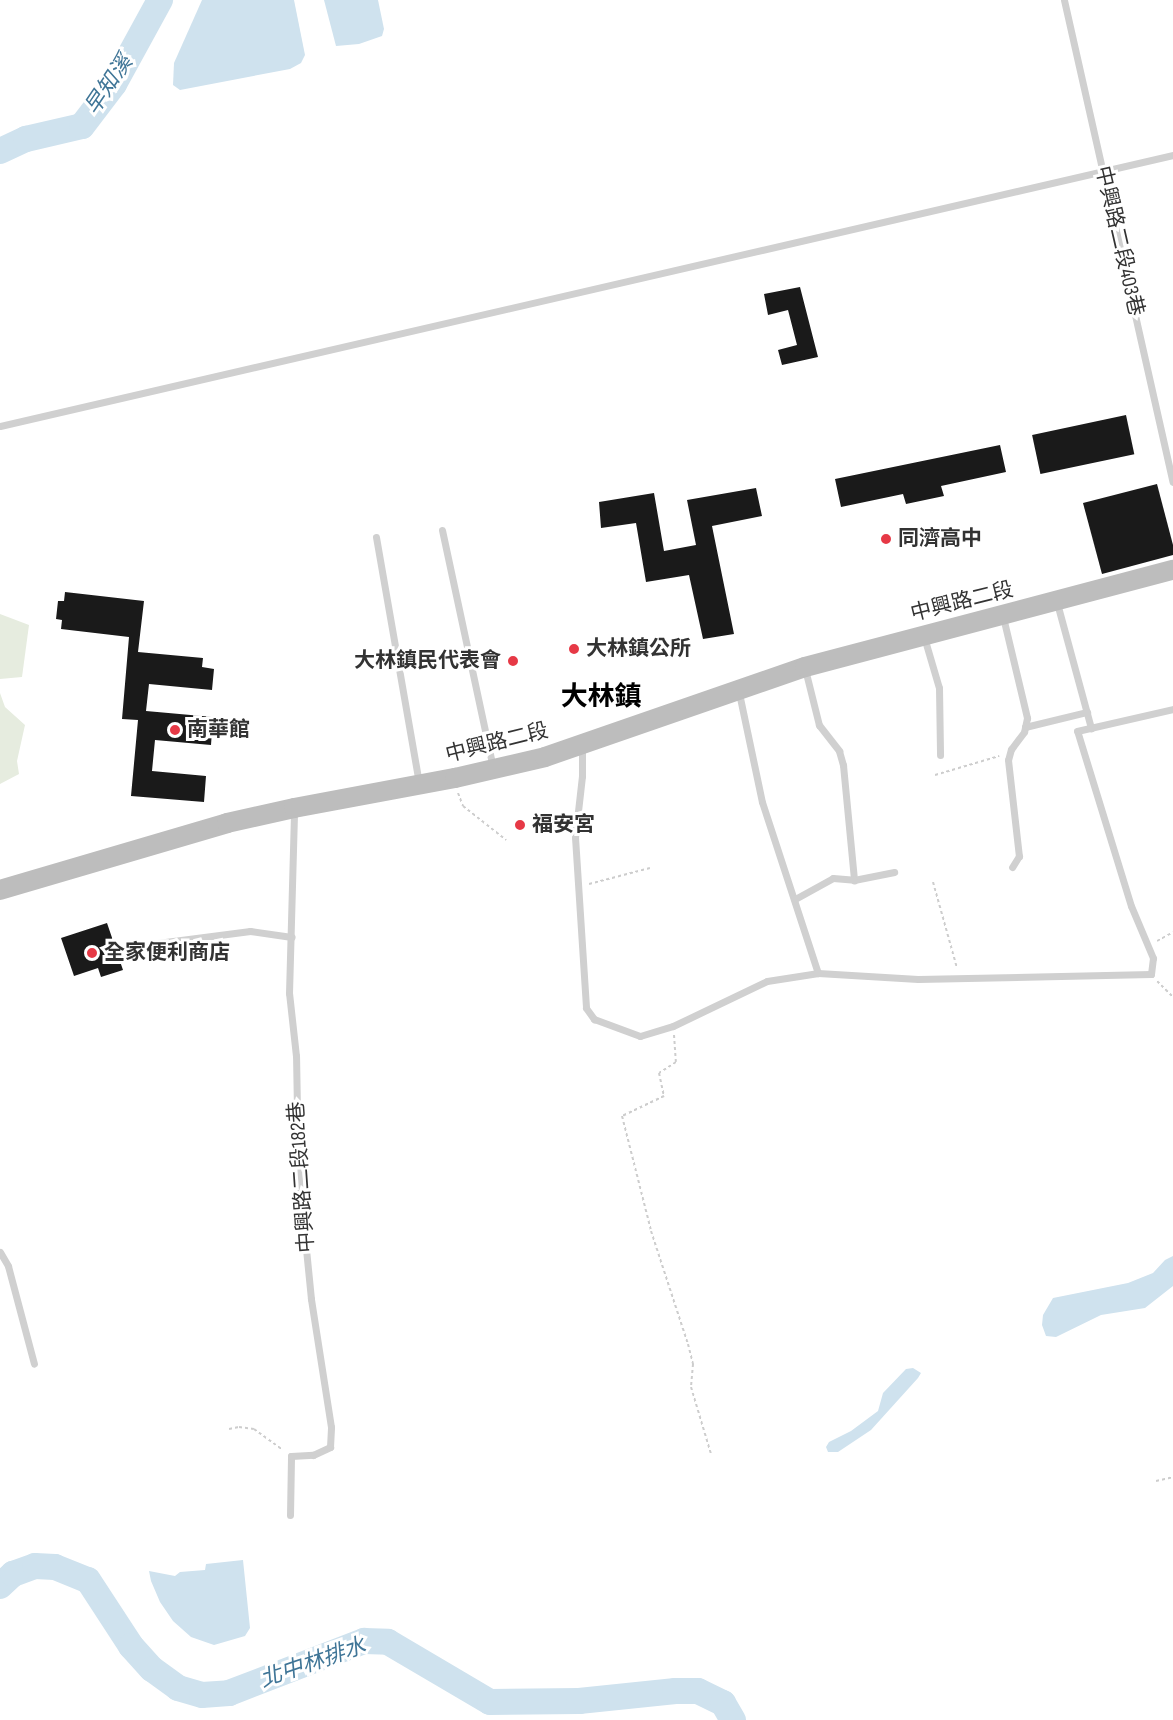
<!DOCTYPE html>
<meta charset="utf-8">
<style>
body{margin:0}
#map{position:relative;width:1173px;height:1720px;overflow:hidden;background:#fff;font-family:"Sofia Sans Condensed","Noto Sans TC",sans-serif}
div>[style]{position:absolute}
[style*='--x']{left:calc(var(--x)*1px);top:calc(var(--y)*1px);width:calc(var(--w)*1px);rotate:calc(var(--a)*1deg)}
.green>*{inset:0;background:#e6ecdf}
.water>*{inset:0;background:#cfe2ee}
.river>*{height:26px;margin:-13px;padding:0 13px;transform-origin:13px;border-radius:13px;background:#cfe2ee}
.building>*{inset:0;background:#1a1a1a;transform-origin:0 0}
.path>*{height:2px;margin-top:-1px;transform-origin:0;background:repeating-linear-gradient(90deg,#cdcdcd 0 3px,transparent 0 6px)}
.lane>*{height:7px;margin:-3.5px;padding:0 3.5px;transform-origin:3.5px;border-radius:3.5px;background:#d0d0d0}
.secondary>*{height:20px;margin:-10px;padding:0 10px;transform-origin:10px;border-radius:10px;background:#bdbdbd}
.dots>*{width:16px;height:16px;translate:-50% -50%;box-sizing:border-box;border:3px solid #fff;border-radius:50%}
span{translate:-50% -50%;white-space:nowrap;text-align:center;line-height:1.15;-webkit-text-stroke:6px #fff;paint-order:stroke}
.street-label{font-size:21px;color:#333}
.poi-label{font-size:21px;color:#333;font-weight:700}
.left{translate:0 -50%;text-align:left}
.right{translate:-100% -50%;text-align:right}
.water-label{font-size:22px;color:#3f7597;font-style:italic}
.district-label{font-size:27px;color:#000;font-weight:700}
</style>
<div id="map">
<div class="green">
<div style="clip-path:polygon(0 614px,29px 625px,22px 677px,0 679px)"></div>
<div style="clip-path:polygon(0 693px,5px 707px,25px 725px,17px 761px,19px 774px,0 784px)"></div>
</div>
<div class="water">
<div style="clip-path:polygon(202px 0,294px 0,305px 55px,301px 63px,290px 69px,180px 90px,173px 85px,174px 63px)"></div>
<div style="clip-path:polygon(324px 0,378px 0,384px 29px,382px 36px,359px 44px,336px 46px)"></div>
<div style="clip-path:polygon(1173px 1256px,1173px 1286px,1145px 1308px,1101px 1315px,1056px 1337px,1046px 1336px,1042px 1325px,1043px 1315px,1053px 1298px,1128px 1283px,1153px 1273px,1165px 1260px)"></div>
<div style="clip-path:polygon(913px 1368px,921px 1373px,918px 1378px,871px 1430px,838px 1452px,828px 1452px,826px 1447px,829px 1442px,851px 1431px,878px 1411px,883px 1393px,906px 1369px)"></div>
<div style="clip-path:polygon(243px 1560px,250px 1628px,245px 1636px,214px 1645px,191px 1637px,173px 1621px,160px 1602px,151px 1581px,149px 1571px,175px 1576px,180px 1572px,205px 1570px,206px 1564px)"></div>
</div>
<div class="river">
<div style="--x:0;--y:151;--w:29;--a:-25"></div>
<div style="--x:26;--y:139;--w:57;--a:-13.1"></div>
<div style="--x:82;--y:126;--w:53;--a:-52.7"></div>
<div style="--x:114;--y:84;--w:96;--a:-61.3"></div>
<div style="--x:0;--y:1586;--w:18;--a:-43"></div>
<div style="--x:13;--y:1574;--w:23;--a:-20"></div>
<div style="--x:35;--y:1566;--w:20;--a:3"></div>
<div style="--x:55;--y:1567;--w:35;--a:22"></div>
<div style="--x:88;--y:1580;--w:79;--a:56.9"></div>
<div style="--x:131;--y:1646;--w:31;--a:48"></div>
<div style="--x:152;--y:1669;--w:32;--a:36"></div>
<div style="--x:178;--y:1688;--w:25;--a:16"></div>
<div style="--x:202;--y:1695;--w:27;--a:-4"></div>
<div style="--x:229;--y:1693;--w:145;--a:-21.1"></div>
<div style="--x:364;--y:1641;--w:24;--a:2"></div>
<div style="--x:388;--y:1642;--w:118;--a:30.5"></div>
<div style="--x:490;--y:1702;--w:89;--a:-0.6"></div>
<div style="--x:579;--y:1701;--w:97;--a:-5.9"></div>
<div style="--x:675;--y:1691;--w:23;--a:0"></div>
<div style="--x:698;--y:1691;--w:28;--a:26"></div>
<div style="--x:723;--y:1703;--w:20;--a:60"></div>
</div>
<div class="building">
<div style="clip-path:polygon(800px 287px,818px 357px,782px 365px,778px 350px,797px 345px,788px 310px,768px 315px,764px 294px)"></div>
<div style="left:1126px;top:415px;width:40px;height:96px;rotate:78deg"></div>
<div style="clip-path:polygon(1000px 445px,1006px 472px,941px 486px,944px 496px,906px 504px,903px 494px,841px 507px,835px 479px)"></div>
<div style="clip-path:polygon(1157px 484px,1173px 545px,1173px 555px,1102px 574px,1083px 503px)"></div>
<div style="clip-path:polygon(756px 488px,762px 516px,712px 526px,734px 634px,703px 639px,689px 575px,646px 582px,636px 523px,601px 528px,599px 502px,654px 493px,664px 551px,696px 545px,687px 500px)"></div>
<div style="clip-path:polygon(65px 592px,144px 601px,138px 652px,203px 658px,202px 667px,214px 669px,212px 690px,149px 684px,146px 711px,213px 717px,211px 745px,155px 740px,152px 771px,206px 776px,204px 802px,131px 796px,138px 720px,122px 719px,129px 637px,61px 629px,62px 620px,56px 619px,58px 601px,64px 601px)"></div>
<div style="clip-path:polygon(107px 923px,123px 970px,101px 977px,98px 968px,74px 976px,61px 938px)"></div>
</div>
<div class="path">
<div style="--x:935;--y:775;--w:67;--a:-16.5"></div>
<div style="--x:458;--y:793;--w:14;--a:69"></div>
<div style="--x:463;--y:806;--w:55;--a:38.3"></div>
<div style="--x:933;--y:882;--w:89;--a:74.4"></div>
<div style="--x:589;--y:884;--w:63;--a:-14.7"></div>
<div style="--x:1157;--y:941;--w:18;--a:-29"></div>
<div style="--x:1157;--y:981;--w:23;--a:45"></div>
<div style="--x:674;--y:1035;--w:27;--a:86"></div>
<div style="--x:676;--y:1062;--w:20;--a:147"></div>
<div style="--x:659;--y:1073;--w:24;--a:78"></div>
<div style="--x:664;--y:1096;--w:47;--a:154.5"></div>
<div style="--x:622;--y:1116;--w:119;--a:75.8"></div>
<div style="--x:651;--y:1231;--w:119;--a:71.9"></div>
<div style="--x:688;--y:1344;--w:21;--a:76"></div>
<div style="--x:693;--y:1364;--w:23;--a:95"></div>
<div style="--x:691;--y:1387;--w:70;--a:73.4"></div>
<div style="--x:229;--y:1429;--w:10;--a:-11"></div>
<div style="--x:239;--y:1427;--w:15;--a:8"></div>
<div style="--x:254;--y:1429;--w:34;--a:36"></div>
<div style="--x:1156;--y:1481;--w:17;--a:-13"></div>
</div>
<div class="lane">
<div style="--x:1064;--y:0;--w:494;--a:77.3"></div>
<div style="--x:0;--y:426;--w:1204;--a:-13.01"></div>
<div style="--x:442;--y:530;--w:243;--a:77.9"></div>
<div style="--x:376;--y:537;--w:250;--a:80.1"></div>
<div style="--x:1057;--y:603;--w:130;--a:74.8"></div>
<div style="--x:1003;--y:617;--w:104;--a:76.6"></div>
<div style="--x:1027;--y:718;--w:14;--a:102"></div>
<div style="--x:1024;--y:732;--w:21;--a:127"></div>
<div style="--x:1011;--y:749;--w:11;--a:105"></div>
<div style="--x:1008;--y:760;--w:97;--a:83.5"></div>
<div style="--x:1019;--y:856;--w:13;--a:122"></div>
<div style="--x:924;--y:637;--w:53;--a:73.6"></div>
<div style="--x:939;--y:688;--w:67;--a:89.1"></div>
<div style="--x:805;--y:669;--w:58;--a:76"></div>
<div style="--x:819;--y:725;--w:33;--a:52"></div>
<div style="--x:839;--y:751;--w:15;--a:74"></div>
<div style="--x:843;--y:765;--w:116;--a:84.5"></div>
<div style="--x:854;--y:880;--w:41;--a:-11.3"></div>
<div style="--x:739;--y:693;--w:111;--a:78.1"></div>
<div style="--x:762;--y:802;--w:180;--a:71.9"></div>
<div style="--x:1025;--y:727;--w:64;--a:-13.6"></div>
<div style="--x:582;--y:748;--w:28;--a:90"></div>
<div style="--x:582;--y:776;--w:61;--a:96.5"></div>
<div style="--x:575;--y:837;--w:171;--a:86.3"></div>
<div style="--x:586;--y:1008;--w:14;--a:54"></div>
<div style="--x:594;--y:1019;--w:49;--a:20.3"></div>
<div style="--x:640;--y:1036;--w:34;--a:-17"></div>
<div style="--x:673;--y:1026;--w:104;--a:-25.6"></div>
<div style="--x:767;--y:981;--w:52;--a:-8.9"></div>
<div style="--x:818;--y:973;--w:100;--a:3.4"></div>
<div style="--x:918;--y:979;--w:233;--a:-1.2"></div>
<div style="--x:1151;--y:974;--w:16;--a:-83"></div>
<div style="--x:1153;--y:958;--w:56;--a:-112.9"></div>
<div style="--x:1131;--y:906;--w:183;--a:-107.1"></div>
<div style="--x:1077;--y:731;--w:98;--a:-12.9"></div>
<div style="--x:795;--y:899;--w:43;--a:-28.9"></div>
<div style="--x:833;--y:878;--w:21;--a:5"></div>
<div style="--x:150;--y:944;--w:101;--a:-7.4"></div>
<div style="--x:250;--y:931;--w:42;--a:8.1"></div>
<div style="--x:0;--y:1252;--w:16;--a:60"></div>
<div style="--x:8;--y:1266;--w:101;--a:75.1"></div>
<div style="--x:290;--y:1515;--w:59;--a:-89"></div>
<div style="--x:291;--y:1456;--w:22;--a:-3"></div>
<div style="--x:313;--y:1455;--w:19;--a:-25"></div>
<div style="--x:330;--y:1447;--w:20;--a:-87"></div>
<div style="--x:331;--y:1427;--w:130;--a:-98.9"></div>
<div style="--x:311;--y:1299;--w:132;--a:-95.7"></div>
<div style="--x:298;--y:1168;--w:112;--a:-91"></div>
<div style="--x:296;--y:1056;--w:63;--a:-96.3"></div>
<div style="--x:289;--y:993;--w:183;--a:-88.4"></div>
</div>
<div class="secondary">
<div style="--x:0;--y:890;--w:237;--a:-16.4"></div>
<div style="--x:227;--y:823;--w:69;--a:-12.6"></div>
<div style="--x:294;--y:808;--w:164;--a:-10.6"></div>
<div style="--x:455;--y:778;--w:92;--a:-13.1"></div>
<div style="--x:545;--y:757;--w:275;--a:-19.1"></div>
<div style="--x:805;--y:667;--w:381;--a:-14.8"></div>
</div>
<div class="dots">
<div style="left:886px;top:539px;background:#e63946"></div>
<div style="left:574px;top:649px;background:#e63946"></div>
<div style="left:513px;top:661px;background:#e63946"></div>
<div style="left:175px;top:730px;background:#e63946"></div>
<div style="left:520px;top:825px;background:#e63946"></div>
<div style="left:92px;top:953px;background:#e63946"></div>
</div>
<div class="street-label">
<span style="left:1119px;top:241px;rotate:77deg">中興路二段403巷</span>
<span style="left:962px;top:602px;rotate:-14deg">中興路二段</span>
<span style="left:497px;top:743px;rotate:-14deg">中興路二段</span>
<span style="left:302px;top:1177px;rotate:-94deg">中興路二段182巷</span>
</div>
<div class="poi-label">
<span class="left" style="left:898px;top:539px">同濟高中</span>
<span class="left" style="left:586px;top:649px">大林鎮公所</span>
<span class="right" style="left:501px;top:661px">大林鎮民代表會</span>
<span class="left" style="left:187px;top:730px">南華館</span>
<span class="left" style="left:532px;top:825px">福安宮</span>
<span class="left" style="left:104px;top:953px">全家便利商店</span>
</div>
<div class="water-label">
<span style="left:109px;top:85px;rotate:-56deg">早知溪</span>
<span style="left:313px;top:1663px;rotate:-19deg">北中林排水</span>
</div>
<div class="district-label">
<span style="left:601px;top:698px">大林鎮</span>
</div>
</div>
